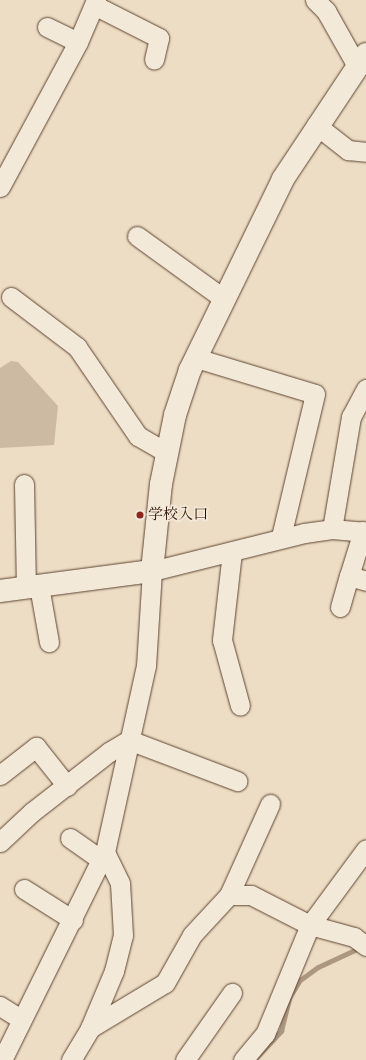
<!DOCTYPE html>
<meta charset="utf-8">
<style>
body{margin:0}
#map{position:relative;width:366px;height:1060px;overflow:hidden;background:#edddc4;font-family:"IM FELL DW Pica","Noto Serif JP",serif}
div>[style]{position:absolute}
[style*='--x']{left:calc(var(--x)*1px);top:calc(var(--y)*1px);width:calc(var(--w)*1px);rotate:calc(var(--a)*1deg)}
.green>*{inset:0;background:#cdbaa3}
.stream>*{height:5px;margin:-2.5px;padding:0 2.5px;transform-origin:2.5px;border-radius:2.5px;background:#ac9881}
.roads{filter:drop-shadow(0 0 1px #5e4431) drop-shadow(0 0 1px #5e4431)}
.minor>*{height:19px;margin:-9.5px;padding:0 9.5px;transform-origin:9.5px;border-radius:9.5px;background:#f3e9d9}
.tertiary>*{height:22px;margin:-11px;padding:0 11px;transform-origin:11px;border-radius:11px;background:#f3e9d9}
.dots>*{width:11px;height:11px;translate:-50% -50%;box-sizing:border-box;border:2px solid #f3e9d9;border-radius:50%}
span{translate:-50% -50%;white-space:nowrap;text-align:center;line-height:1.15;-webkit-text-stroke:3.5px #f3e9d9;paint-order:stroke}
.poi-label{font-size:15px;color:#2f1100}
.left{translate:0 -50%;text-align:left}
</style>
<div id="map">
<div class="green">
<div style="clip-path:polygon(11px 361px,18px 362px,58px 406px,54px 445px,0 448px,0 368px)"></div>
</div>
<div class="stream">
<div style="--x:254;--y:1060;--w:40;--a:-47"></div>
<div style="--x:281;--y:1031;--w:34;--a:-76"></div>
<div style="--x:289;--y:998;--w:21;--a:-59"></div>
<div style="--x:300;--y:980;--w:22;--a:-36"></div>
<div style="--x:318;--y:967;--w:47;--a:-24.9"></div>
</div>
<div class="roads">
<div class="minor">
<div style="--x:315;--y:0;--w:16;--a:45"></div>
<div style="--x:326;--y:11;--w:63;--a:60.6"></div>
<div style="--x:94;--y:5;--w:73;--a:26.9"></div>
<div style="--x:159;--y:38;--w:22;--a:103"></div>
<div style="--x:47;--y:27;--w:34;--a:26"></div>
<div style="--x:316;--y:125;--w:41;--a:38"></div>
<div style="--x:348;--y:150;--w:18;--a:6"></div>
<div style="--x:0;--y:187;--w:165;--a:-61.7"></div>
<div style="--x:78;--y:42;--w:46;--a:-66.8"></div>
<div style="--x:137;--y:236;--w:107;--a:35.9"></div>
<div style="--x:11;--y:297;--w:83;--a:37.1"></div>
<div style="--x:77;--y:347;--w:108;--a:55.6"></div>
<div style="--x:138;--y:436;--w:34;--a:30"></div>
<div style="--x:196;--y:358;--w:124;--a:16.8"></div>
<div style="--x:315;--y:394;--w:147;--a:103.4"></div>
<div style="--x:24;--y:484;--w:104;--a:88.9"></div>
<div style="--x:332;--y:529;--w:114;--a:-80.4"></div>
<div style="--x:351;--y:417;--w:32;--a:-62"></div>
<div style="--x:363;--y:531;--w:47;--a:107.3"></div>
<div style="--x:349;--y:576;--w:18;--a:16"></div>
<div style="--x:232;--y:552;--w:89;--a:96.5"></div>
<div style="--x:222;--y:640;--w:68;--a:74.7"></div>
<div style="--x:39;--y:586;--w:57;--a:79.9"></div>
<div style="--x:340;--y:607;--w:32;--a:-74"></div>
<div style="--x:129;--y:740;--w:116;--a:20.8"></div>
<div style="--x:0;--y:775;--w:46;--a:-37.9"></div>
<div style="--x:36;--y:747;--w:50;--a:51.5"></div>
<div style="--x:70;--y:838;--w:39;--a:35"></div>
<div style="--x:0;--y:842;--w:44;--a:-43.2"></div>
<div style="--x:32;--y:812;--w:98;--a:-37.9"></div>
<div style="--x:109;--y:752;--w:23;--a:-31"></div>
<div style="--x:24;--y:889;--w:58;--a:32.3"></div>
<div style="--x:229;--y:895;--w:100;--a:-65.7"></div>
<div style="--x:0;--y:1006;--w:25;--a:32"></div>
<div style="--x:90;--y:1028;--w:87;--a:-31"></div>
<div style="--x:165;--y:983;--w:55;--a:-60.6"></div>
<div style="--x:192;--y:935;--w:54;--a:-47.2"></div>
<div style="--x:229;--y:895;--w:22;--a:0"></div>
<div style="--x:251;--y:895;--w:66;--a:27"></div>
<div style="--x:310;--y:925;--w:46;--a:15.3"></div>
<div style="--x:354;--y:937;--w:15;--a:37"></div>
<div style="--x:2;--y:1060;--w:232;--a:-63.7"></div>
<div style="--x:105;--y:852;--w:190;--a:-77.6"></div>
<div style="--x:146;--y:666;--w:95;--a:-86.4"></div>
<div style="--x:152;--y:571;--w:157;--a:-14"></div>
<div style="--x:304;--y:533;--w:28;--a:-8"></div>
<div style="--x:332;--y:529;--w:34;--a:5"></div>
<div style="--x:71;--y:1060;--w:37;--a:-59"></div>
<div style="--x:90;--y:1028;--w:62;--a:-67.2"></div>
<div style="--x:114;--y:971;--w:37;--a:-76"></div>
<div style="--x:123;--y:935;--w:52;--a:-93.3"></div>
<div style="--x:120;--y:883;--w:34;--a:-116"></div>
<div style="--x:185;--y:1060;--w:82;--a:-55"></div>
<div style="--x:243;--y:1060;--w:34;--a:-50"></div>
<div style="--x:265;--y:1034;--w:118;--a:-67.6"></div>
<div style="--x:310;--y:925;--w:94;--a:-53.6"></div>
</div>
<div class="tertiary">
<div style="--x:0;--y:591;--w:153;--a:-7.5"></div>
<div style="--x:152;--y:571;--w:87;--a:-84.1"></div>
<div style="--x:161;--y:484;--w:70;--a:-78.5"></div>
<div style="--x:175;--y:415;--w:47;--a:-71.6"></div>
<div style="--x:190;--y:370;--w:212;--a:-64"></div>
<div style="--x:283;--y:179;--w:150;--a:-56.4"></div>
</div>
</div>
<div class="dots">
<div style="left:140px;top:515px;background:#8f2418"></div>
</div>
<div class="poi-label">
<span class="left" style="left:148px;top:515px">学校入口</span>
</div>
</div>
